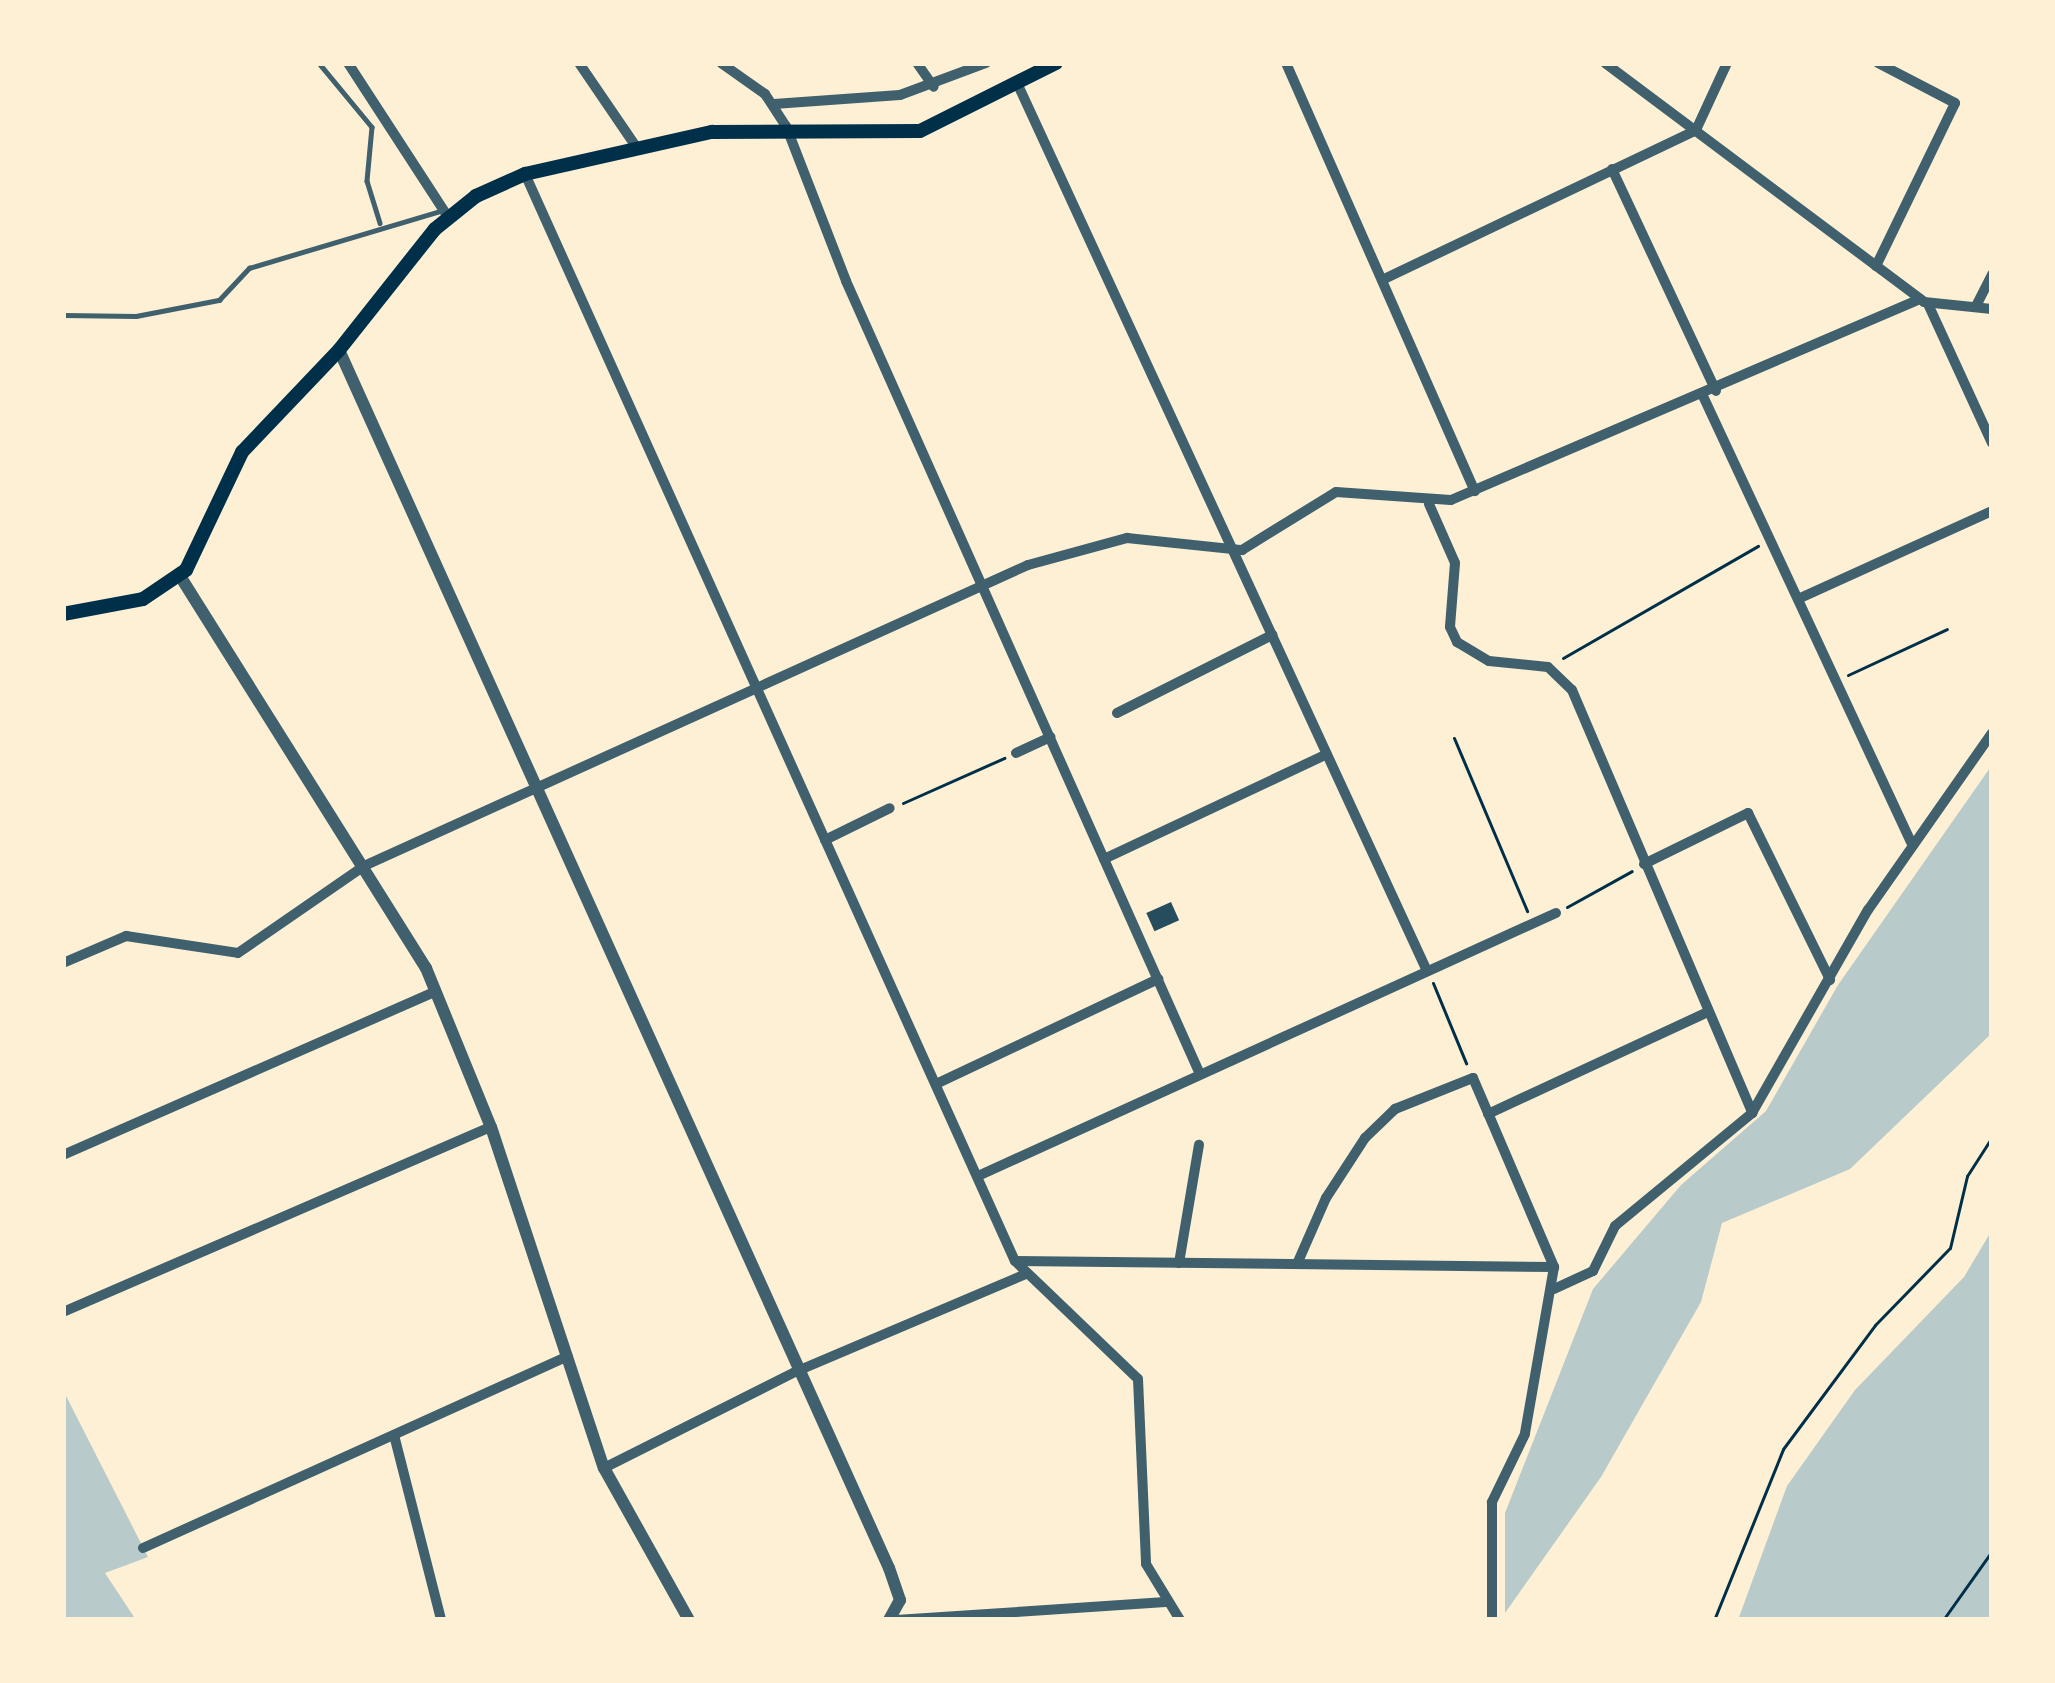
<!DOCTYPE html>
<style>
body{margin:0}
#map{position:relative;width:2055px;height:1683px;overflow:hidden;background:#fdf0d5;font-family:Arial,sans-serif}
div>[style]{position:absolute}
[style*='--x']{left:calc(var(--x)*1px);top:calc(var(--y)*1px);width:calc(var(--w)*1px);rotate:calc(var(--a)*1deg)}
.green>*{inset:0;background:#b9caca}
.building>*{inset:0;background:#264d5e;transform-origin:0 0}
.path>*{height:3px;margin:-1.5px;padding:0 1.5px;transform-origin:1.5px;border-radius:1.5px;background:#003049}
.service>*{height:4.5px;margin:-2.25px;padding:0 2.25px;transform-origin:2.25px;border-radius:2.25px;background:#3f606c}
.minor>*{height:10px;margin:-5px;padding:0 5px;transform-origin:5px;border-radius:5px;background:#3f606c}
.tertiary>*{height:12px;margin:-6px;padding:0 6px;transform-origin:6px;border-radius:6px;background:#3f606c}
.secondary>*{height:14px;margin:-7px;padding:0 7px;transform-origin:7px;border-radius:7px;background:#003049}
span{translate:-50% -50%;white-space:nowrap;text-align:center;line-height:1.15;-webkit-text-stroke:12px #fdf0d5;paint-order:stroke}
.frame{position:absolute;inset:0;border:66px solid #fdf0d5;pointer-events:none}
</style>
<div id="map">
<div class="green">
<div style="clip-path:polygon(1992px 765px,1992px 1033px,1850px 1169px,1722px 1223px,1701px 1302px,1601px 1477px,1505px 1613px,1505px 1513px,1593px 1289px,1681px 1185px,1766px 1111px,1838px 985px)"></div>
<div style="clip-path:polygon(1992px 1230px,1992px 1620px,1738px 1620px,1787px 1486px,1855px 1390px,1964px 1277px)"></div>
<div style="clip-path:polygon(63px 1390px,148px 1557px,105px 1573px,136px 1620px,63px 1620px)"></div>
</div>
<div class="building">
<div style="left:1171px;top:902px;width:20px;height:27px;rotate:66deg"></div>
</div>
<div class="path">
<div style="--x:1563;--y:658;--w:225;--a:-29.9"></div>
<div style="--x:1848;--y:675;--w:109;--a:-24.9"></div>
<div style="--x:1454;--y:738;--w:188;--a:67.1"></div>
<div style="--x:903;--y:803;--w:111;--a:-24"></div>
<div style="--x:1567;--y:907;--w:74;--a:-29"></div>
<div style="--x:1433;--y:983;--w:87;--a:67.6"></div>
<div style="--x:1714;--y:1620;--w:184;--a:-68"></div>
<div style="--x:1783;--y:1449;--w:154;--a:-53.4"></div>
<div style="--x:1875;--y:1325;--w:107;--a:-45.8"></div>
<div style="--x:1950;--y:1248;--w:74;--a:-76.7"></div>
<div style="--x:1967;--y:1176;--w:46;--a:-57.3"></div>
<div style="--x:1943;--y:1620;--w:85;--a:-54.6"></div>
</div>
<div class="service">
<div style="--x:319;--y:63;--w:83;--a:50.4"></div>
<div style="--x:372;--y:127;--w:54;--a:95.3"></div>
<div style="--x:367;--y:181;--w:44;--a:72.8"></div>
<div style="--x:63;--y:315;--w:73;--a:0.8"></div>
<div style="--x:136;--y:316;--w:85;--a:-10.9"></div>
<div style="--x:219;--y:300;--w:44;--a:-46.8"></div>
<div style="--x:249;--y:268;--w:203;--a:-16.6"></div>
</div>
<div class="minor">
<div style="--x:348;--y:63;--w:184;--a:57"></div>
<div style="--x:579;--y:63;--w:103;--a:55.7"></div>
<div style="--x:721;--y:63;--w:54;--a:35.2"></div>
<div style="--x:765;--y:94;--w:38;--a:57"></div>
<div style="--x:786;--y:126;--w:166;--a:68.8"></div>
<div style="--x:846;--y:281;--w:866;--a:65.95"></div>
<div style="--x:917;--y:63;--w:29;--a:55"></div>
<div style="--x:1286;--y:63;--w:468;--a:66.2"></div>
<div style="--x:1605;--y:63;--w:399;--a:36.8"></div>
<div style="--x:1924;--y:302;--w:68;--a:5.9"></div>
<div style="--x:1018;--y:85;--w:976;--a:65.22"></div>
<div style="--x:774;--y:104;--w:126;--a:-4.1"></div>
<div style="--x:900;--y:95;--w:92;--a:-20.4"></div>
<div style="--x:1612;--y:169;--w:245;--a:64.9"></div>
<div style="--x:525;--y:174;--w:1192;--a:65.74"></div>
<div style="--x:1015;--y:1261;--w:170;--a:43.8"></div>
<div style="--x:1138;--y:1379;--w:185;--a:87.5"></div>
<div style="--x:1146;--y:1564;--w:66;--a:58.7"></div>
<div style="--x:1876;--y:266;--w:181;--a:-64.1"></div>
<div style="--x:1955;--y:103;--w:87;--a:-152.5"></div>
<div style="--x:1382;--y:280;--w:348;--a:-25.5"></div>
<div style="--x:1696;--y:130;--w:74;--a:-65.2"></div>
<div style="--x:1928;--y:304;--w:153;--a:65.3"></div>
<div style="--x:1976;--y:306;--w:36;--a:-63"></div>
<div style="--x:1703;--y:396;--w:493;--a:65"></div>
<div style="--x:1429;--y:504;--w:64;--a:66.2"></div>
<div style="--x:1455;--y:563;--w:64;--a:94.5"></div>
<div style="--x:1450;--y:627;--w:17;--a:65"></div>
<div style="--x:1457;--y:642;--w:37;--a:31"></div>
<div style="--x:1489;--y:661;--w:59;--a:5.8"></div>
<div style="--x:1548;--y:667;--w:33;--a:44"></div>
<div style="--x:1572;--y:690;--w:460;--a:66.9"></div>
<div style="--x:1798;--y:599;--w:213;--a:-24.4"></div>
<div style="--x:1117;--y:713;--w:174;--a:-26.7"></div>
<div style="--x:1016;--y:753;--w:38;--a:-25"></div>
<div style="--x:825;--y:840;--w:72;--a:-26.2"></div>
<div style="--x:1104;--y:859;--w:246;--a:-25.2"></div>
<div style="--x:1644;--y:864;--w:116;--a:-26.1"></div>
<div style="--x:1748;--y:813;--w:186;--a:63.8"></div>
<div style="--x:63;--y:963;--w:69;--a:-23.2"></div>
<div style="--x:126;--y:936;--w:113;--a:8.6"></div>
<div style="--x:238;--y:953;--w:153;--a:-34.6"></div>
<div style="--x:364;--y:866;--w:729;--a:-24.39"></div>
<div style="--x:1028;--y:565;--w:103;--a:-15.3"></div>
<div style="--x:1127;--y:538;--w:116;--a:6"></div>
<div style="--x:1242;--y:550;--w:110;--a:-31.7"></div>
<div style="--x:1336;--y:492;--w:115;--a:4"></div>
<div style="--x:1451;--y:500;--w:510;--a:-23.2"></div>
<div style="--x:936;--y:1084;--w:246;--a:-25.3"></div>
<div style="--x:1488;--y:1114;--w:242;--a:-24.9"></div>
<div style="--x:63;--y:1155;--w:407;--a:-23.7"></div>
<div style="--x:978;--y:1176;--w:635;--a:-24.47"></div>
<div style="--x:1015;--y:1261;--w:539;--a:0.64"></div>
<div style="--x:1179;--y:1263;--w:120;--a:-80.4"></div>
<div style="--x:1297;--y:1264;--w:72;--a:-66.3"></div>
<div style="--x:1326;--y:1198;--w:72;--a:-57"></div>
<div style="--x:1365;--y:1138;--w:42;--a:-44"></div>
<div style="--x:1395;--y:1109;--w:84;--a:-21.7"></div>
<div style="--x:1473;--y:1078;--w:206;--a:66.8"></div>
<div style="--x:1554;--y:1267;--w:169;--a:99.9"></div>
<div style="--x:1525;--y:1434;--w:76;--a:115.9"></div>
<div style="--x:1492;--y:1502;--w:118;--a:90"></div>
<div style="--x:1554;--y:1289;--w:43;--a:-24.8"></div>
<div style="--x:1593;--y:1271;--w:50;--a:-63.9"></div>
<div style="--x:1615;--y:1226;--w:178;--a:-39.5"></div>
<div style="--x:1752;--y:1113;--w:234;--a:-60.3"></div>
<div style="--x:1868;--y:910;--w:216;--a:-55"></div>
<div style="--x:63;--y:1312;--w:466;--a:-23.4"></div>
<div style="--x:394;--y:1435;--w:191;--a:75.7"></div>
<div style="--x:604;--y:1468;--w:214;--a:-26.7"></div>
<div style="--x:795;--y:1372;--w:249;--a:-23"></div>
<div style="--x:143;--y:1548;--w:466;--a:-24.3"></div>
<div style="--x:896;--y:1620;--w:270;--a:-3.8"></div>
</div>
<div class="tertiary">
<div style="--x:339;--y:350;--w:1336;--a:65.7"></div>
<div style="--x:889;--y:1568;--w:34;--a:71"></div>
<div style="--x:900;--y:1600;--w:23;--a:119"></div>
<div style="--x:180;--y:576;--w:463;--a:57.9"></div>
<div style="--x:426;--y:968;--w:172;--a:67.8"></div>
<div style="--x:491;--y:1127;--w:359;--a:71.7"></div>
<div style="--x:604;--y:1468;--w:174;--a:60.8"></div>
</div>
<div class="secondary">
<div style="--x:63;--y:614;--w:81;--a:-10.6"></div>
<div style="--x:143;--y:599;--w:52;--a:-34"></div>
<div style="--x:186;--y:570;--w:131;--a:-64.6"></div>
<div style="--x:242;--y:452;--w:141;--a:-46.4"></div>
<div style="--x:339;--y:350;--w:154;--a:-51.6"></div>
<div style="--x:435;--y:229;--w:53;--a:-38.8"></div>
<div style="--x:476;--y:196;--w:54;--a:-24.2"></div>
<div style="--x:525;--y:174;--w:192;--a:-12.7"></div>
<div style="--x:712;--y:132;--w:208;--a:-0.3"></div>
<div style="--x:920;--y:131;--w:152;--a:-26.6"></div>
</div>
<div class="frame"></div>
</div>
